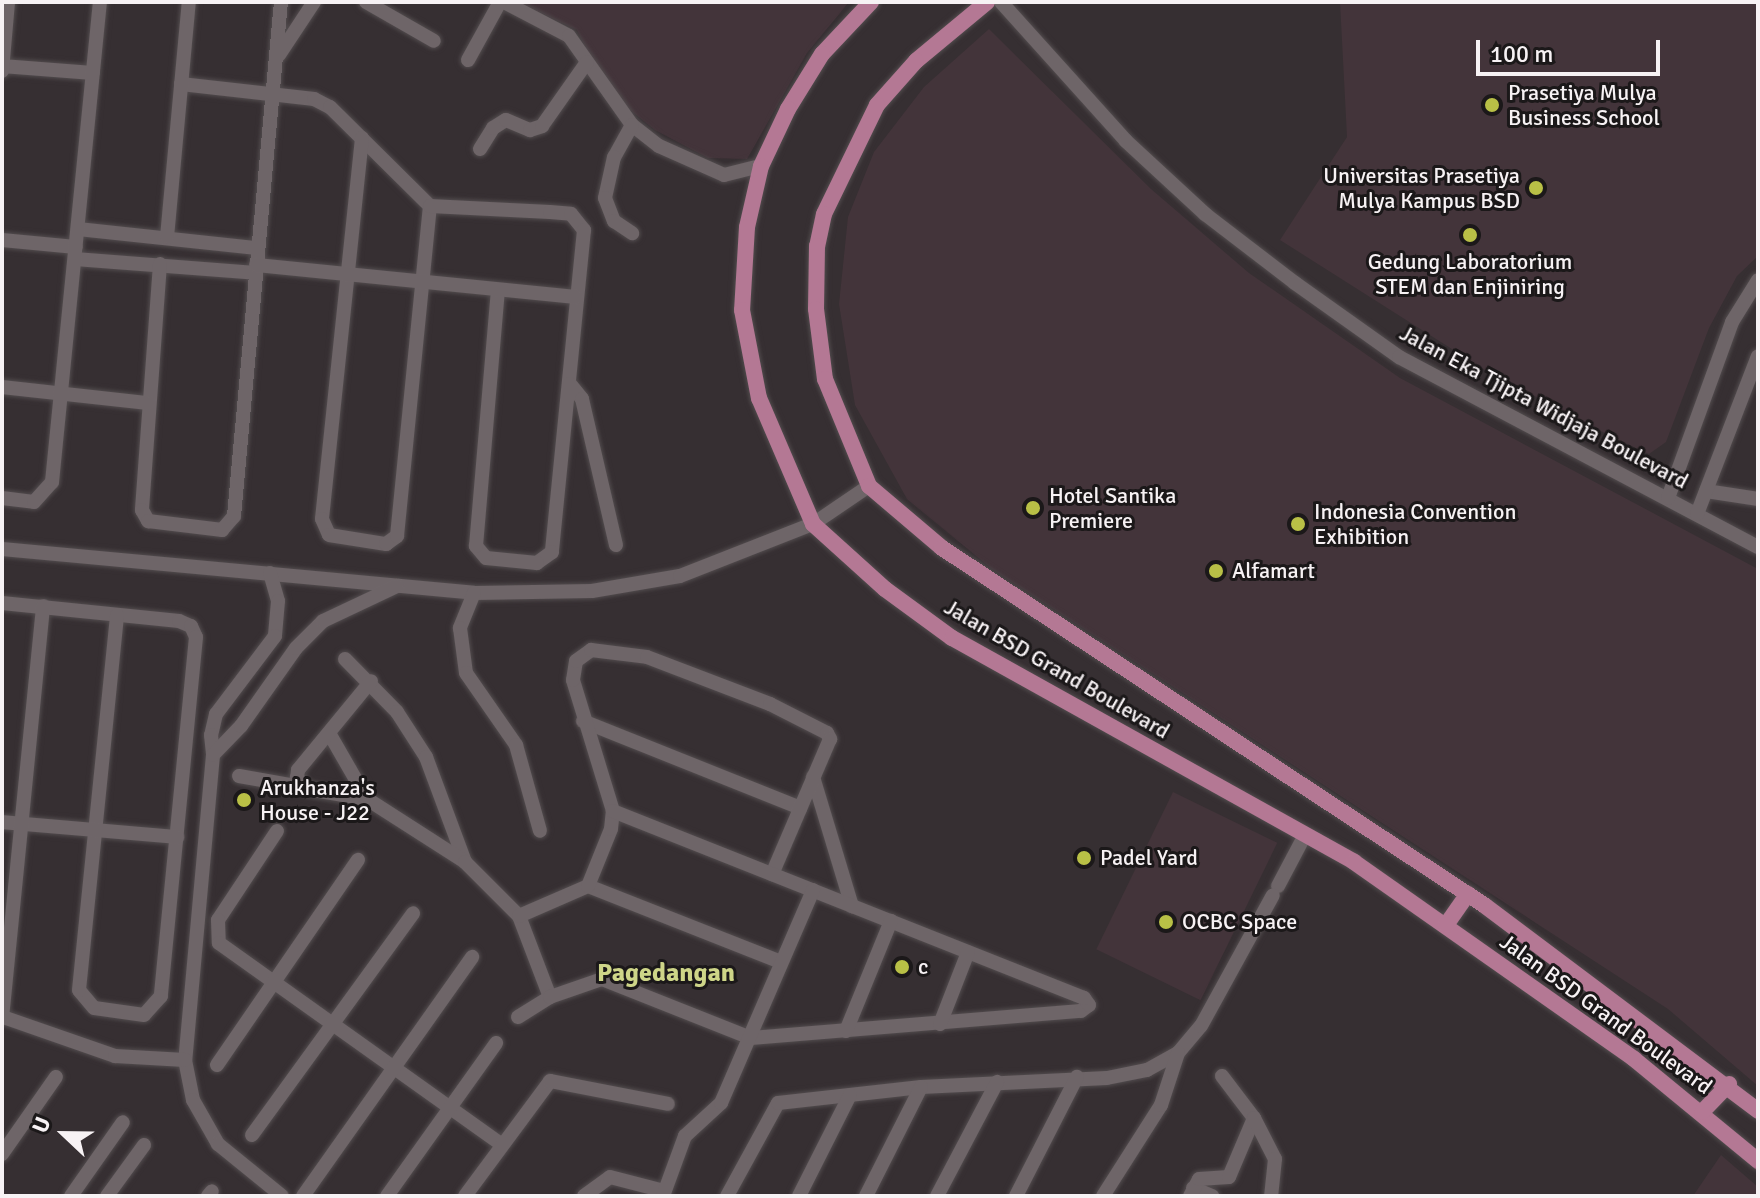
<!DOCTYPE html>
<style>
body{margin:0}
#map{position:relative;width:1760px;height:1198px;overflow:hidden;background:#362f32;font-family:Signika,sans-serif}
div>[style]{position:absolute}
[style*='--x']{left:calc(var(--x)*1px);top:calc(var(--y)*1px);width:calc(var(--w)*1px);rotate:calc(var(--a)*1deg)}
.built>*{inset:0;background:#43343a;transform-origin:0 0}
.roads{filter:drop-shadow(0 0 2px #524c4e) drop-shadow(0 0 2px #524c4e)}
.minor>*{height:14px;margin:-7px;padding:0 7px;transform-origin:7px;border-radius:7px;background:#6e6568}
.major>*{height:16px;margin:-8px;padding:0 8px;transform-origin:8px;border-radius:8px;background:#b47894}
.dots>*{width:22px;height:22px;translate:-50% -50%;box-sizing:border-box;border:4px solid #1b1819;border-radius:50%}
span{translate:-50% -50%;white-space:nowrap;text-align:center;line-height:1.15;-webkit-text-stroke:6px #1b1819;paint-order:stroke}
.poi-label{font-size:22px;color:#f7f2f4}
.left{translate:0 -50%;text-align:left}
.right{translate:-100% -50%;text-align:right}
.street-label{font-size:22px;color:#f7f2f4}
.quarter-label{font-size:26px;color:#ced588;font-weight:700}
.frame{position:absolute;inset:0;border:4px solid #f7f2f4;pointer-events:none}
.north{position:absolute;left:24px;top:1094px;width:80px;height:80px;-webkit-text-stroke:6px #1b1819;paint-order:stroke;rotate:292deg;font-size:22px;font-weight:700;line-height:32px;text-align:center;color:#f7f2f4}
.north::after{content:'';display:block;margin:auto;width:28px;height:36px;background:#f7f2f4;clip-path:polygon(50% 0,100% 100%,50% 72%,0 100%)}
.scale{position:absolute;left:1476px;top:40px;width:184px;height:36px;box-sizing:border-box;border:4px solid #f7f2f4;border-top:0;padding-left:10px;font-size:24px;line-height:28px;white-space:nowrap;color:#f7f2f4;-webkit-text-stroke:6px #1b1819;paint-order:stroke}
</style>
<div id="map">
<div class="built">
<div style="clip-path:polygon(518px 2px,849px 2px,807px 53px,747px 159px,708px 158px,655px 130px,630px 110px,593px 64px,577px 30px)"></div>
<div style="clip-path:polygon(1340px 2px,1758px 2px,1758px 256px,1737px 276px,1709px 328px,1666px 442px,1649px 454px,1616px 439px,1485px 370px,1280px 240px,1347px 137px)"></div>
<div style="clip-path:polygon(989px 29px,1151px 189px,1249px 273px,1400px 378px,1758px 569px,1758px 1086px,1668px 1009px,992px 569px,907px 499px,855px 405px,839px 304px,848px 217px,874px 152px,924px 87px)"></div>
<div style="left:1173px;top:792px;width:116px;height:175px;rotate:26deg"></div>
<div style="clip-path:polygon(1721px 1155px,1758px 1187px,1758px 1196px,1693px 1196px)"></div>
</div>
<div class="roads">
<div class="minor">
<div style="--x:366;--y:2;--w:78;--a:29.8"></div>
<div style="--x:504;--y:2;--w:73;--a:27.6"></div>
<div style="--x:569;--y:36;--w:109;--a:54.7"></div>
<div style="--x:632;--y:125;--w:34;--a:38"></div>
<div style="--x:659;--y:146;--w:71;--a:24"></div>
<div style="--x:724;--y:175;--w:38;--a:-14"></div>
<div style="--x:1001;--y:2;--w:187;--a:48"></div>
<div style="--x:1126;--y:141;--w:108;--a:42.7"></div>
<div style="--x:1205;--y:214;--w:113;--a:37.5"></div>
<div style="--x:1295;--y:283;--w:128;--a:35.4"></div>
<div style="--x:1399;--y:357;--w:406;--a:27.9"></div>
<div style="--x:279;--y:55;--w:64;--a:-56.6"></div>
<div style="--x:468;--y:60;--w:66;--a:-61.1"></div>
<div style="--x:2;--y:66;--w:91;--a:4.4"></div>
<div style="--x:2;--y:71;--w:69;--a:-85"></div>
<div style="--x:181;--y:84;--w:134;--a:6.4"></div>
<div style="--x:314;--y:99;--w:18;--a:27"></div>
<div style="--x:330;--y:107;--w:141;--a:44.7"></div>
<div style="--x:632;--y:125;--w:37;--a:119"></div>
<div style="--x:614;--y:157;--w:42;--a:102.4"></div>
<div style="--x:605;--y:198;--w:25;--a:69"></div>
<div style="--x:614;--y:221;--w:22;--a:34"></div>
<div style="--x:362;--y:138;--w:383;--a:96"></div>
<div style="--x:322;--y:519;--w:17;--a:66"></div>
<div style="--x:329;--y:535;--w:58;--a:9"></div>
<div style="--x:386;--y:544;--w:14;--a:-36"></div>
<div style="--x:397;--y:536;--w:332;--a:-84.3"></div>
<div style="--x:430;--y:206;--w:120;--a:2.9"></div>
<div style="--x:550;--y:212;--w:21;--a:5"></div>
<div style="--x:571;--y:214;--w:21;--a:51"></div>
<div style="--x:584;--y:230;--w:324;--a:95.7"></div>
<div style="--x:552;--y:552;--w:19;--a:144"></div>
<div style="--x:537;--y:563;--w:51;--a:-174.4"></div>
<div style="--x:486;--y:558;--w:16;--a:-130"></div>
<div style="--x:476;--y:546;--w:257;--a:-85.1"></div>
<div style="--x:480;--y:149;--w:25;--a:-58"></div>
<div style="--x:493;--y:128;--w:15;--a:-32"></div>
<div style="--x:506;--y:120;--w:26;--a:23"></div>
<div style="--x:530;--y:130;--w:13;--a:-18"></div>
<div style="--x:542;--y:126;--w:78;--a:-54.9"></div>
<div style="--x:78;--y:229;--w:180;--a:6.1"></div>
<div style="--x:167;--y:237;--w:236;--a:-84.7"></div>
<div style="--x:2;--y:240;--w:74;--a:5.4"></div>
<div style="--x:75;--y:259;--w:181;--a:4.4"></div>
<div style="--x:160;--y:264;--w:247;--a:94.2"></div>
<div style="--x:142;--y:510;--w:13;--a:61"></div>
<div style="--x:148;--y:521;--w:75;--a:6.9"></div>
<div style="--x:222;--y:530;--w:18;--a:-49"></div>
<div style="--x:234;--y:516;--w:516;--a:-84.78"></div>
<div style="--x:256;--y:265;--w:322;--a:5.7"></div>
<div style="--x:570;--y:384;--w:19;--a:51"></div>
<div style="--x:582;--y:399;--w:150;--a:76.9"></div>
<div style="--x:2;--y:387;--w:147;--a:6.3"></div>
<div style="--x:1706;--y:491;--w:53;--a:8.7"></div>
<div style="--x:2;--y:498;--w:32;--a:7"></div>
<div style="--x:34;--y:502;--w:27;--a:-48"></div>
<div style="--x:52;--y:482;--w:482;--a:-84.3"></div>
<div style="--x:1668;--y:498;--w:187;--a:-70"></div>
<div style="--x:1732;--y:322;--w:49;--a:-58.2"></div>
<div style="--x:1697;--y:514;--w:169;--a:-68.9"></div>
<div style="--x:2;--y:549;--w:474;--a:5.3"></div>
<div style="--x:474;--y:593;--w:118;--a:-1"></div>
<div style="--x:592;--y:591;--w:89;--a:-9.7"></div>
<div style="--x:680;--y:576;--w:143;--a:-21.4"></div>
<div style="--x:813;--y:524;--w:68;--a:-34.2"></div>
<div style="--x:270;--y:573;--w:29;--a:74"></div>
<div style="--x:278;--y:601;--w:35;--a:95"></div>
<div style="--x:275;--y:636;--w:98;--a:127.1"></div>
<div style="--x:216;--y:714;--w:22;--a:103"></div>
<div style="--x:211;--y:735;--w:20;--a:84"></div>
<div style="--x:213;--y:755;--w:306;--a:95.2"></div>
<div style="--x:185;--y:1060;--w:41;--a:78.7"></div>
<div style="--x:193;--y:1100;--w:51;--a:60.4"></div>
<div style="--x:218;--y:1144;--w:82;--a:39.1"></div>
<div style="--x:474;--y:593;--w:38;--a:112"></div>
<div style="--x:460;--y:628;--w:45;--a:82.4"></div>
<div style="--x:466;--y:673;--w:88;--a:55.2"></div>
<div style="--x:516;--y:745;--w:89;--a:74.4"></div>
<div style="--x:2;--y:603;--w:178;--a:5.8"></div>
<div style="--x:179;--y:621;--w:13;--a:23"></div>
<div style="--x:191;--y:626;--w:12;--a:66"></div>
<div style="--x:196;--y:637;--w:361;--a:95.6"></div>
<div style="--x:161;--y:996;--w:25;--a:132"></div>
<div style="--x:144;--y:1015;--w:50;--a:-172"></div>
<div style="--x:94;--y:1008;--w:23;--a:-130"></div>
<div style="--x:79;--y:990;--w:377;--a:-84.2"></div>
<div style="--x:345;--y:659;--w:74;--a:45.5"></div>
<div style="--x:397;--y:712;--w:54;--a:57.2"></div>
<div style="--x:426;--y:757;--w:112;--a:69.6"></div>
<div style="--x:583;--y:721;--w:234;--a:21.8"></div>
<div style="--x:329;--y:733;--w:76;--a:60.1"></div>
<div style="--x:367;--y:799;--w:60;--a:-170.4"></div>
<div style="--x:308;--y:789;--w:16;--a:-135"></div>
<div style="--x:297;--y:778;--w:8;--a:-83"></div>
<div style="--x:298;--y:770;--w:115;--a:-50.6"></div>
<div style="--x:213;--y:755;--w:40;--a:-46"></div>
<div style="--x:241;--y:726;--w:95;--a:-54.8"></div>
<div style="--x:296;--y:648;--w:38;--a:-45"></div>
<div style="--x:323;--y:621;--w:82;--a:-25.3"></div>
<div style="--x:239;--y:776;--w:70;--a:9.9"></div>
<div style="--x:813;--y:777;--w:135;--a:73.2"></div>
<div style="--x:367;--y:799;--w:117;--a:32.7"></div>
<div style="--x:465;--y:862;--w:76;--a:45"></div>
<div style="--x:519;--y:916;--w:87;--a:69.1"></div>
<div style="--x:2;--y:822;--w:176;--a:4.9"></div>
<div style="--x:277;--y:831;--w:107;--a:123.5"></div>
<div style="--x:218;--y:920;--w:23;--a:88"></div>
<div style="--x:219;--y:943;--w:346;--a:35.5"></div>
<div style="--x:588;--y:886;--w:207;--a:21.5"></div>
<div style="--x:1278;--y:886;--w:58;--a:-62.1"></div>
<div style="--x:519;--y:916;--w:75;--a:-23.5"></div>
<div style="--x:588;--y:886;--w:61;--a:-68"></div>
<div style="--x:611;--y:829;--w:18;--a:-84"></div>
<div style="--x:613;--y:811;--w:137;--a:-107"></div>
<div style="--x:573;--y:680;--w:19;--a:-81"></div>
<div style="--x:576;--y:661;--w:19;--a:-36"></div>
<div style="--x:591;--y:650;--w:56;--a:7.1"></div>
<div style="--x:647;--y:657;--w:132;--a:20.9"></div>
<div style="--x:770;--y:704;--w:64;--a:27"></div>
<div style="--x:827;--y:733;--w:7;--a:63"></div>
<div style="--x:830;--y:739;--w:147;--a:113.2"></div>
<div style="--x:3;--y:1017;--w:119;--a:19.2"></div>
<div style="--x:115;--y:1056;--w:70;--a:3.3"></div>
<div style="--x:518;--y:1017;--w:38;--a:-32"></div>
<div style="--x:550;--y:997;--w:55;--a:-19.1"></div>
<div style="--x:602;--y:979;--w:160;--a:21.6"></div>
<div style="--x:751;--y:1038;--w:331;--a:-4.7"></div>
<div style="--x:1081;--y:1011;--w:10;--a:-37"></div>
<div style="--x:1089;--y:1005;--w:9;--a:-126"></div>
<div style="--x:1084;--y:998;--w:507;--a:-158.35"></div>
<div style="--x:2;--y:1018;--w:414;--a:-84.3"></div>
<div style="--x:940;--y:1024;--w:77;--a:-68.7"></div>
<div style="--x:846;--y:1031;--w:119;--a:-67.8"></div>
<div style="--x:217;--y:1065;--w:249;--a:-55.5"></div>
<div style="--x:1222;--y:1076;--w:53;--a:52.7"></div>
<div style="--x:252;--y:1135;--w:274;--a:-54"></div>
<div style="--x:2;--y:1154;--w:94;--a:-55"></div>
<div style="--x:1193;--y:1188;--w:21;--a:23"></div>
<div style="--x:71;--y:1196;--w:90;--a:-54.9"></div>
<div style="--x:107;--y:1196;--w:63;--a:-54"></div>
<div style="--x:208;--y:1196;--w:6;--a:-51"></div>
<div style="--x:303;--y:1196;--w:293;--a:-54.7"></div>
<div style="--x:387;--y:1196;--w:188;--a:-54.5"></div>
<div style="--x:465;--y:1196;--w:143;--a:-53.5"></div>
<div style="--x:550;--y:1081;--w:120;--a:11"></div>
<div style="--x:584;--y:1196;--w:32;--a:-36"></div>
<div style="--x:610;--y:1177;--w:56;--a:14.5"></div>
<div style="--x:663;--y:1196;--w:64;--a:-69.9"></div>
<div style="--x:685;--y:1136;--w:49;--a:-42.5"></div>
<div style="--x:721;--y:1103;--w:232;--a:-66.6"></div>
<div style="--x:727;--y:1196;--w:106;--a:-61.3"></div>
<div style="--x:778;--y:1103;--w:144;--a:-6.4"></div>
<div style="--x:921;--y:1087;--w:186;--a:-2.8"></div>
<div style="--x:1107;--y:1078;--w:41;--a:-11.3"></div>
<div style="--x:1147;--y:1070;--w:35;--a:-29"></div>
<div style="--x:1178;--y:1053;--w:35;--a:-50"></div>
<div style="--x:1201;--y:1026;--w:149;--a:-61.2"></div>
<div style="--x:799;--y:1196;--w:113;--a:-63.2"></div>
<div style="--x:866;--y:1196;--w:122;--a:-63.2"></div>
<div style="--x:937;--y:1196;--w:129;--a:-62.2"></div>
<div style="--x:1016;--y:1196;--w:134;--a:-62.9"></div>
<div style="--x:1103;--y:1196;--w:108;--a:-57.5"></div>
<div style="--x:1161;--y:1105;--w:55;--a:-71.9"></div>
<div style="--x:1190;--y:1196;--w:19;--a:-62"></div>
<div style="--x:1199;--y:1179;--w:30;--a:-4"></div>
<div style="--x:1229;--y:1177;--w:64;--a:-67"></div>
<div style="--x:1254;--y:1118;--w:46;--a:62.9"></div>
<div style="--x:1275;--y:1159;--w:37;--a:96"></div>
</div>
<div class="major">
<div style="--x:871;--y:2;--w:71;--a:133.3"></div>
<div style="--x:822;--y:54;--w:65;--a:121.7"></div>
<div style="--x:788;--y:109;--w:63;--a:115.3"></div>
<div style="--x:761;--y:166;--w:63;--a:102.9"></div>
<div style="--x:747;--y:227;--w:83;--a:93.4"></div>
<div style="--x:742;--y:310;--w:90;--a:79.1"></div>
<div style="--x:759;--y:398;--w:137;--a:66.8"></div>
<div style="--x:813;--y:524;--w:97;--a:42.1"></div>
<div style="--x:885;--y:589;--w:83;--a:36.2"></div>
<div style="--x:952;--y:638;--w:460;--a:29.1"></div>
<div style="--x:1354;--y:862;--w:342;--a:35.1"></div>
<div style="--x:1634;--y:1059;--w:161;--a:39.4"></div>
<div style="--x:987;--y:2;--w:92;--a:140.3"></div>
<div style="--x:916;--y:61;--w:59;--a:131.6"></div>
<div style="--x:877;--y:105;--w:121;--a:115.9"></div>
<div style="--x:824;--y:214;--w:33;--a:102"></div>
<div style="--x:817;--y:246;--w:63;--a:90.9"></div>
<div style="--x:816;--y:309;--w:71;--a:82.7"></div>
<div style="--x:825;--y:379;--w:116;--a:67.6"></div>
<div style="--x:869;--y:486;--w:96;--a:40.3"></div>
<div style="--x:942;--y:548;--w:649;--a:33.37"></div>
<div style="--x:1484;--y:905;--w:343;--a:36.9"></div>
<div style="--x:1446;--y:925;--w:38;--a:-55"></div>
<div style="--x:1702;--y:1112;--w:39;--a:-46"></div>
</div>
</div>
<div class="dots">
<div style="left:1492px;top:105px;background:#b9c046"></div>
<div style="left:1536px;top:188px;background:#b9c046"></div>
<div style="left:1470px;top:235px;background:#b9c046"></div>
<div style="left:1033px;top:508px;background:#b9c046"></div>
<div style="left:1298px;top:524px;background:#b9c046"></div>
<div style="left:1216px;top:571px;background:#b9c046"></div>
<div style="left:244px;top:800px;background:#b9c046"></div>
<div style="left:1084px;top:858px;background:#b9c046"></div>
<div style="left:1166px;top:922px;background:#b9c046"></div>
<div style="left:902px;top:967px;background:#b9c046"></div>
</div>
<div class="poi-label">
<span class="left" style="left:1508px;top:105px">Prasetiya Mulya<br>Business School</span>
<span class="right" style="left:1520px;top:188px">Universitas Prasetiya<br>Mulya Kampus BSD</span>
<span style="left:1470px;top:274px">Gedung Laboratorium<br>STEM dan Enjiniring</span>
<span class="left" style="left:1049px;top:508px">Hotel Santika<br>Premiere</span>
<span class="left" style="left:1314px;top:524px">Indonesia Convention<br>Exhibition</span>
<span class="left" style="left:1232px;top:571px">Alfamart</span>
<span class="left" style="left:260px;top:800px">Arukhanza's<br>House - J22</span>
<span class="left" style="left:1100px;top:858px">Padel Yard</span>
<span class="left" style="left:1182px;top:922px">OCBC Space</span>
<span class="left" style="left:918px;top:967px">c</span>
</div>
<div class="street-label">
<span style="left:1544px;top:407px;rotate:28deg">Jalan Eka Tjipta Widjaja Boulevard</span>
<span style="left:1057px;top:669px;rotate:30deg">Jalan BSD Grand Boulevard</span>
<span style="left:1606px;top:1014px;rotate:36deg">Jalan BSD Grand Boulevard</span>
</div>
<div class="quarter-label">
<span style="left:666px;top:974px">Pagedangan</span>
</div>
<div class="frame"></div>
<div class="north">U</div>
<div class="scale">100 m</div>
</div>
